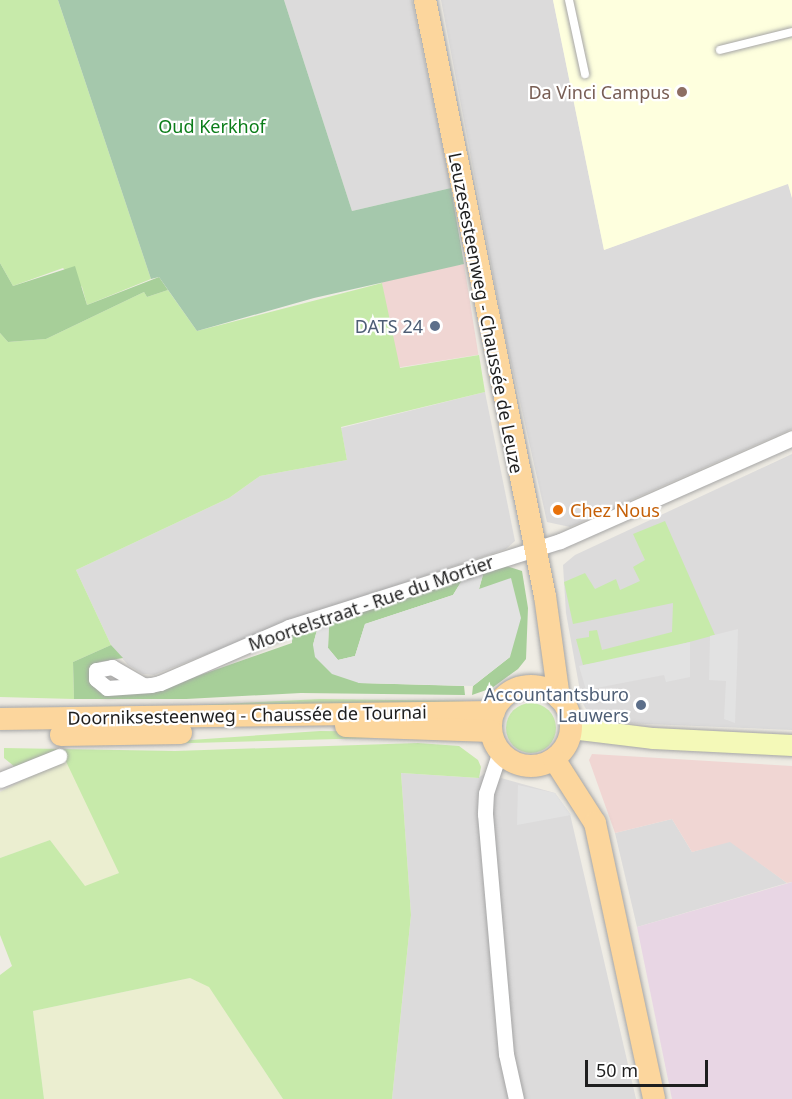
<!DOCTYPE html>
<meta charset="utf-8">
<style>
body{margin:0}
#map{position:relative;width:792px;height:1099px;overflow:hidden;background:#efece4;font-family:"Noto Sans",sans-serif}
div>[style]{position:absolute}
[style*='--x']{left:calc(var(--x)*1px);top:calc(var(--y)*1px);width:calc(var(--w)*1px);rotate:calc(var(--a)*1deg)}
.residential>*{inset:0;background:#dcdbdb}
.commercial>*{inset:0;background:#f0d6d3;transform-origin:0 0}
.industrial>*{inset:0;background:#e8d6e4}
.education>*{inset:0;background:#feffde}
.farmland>*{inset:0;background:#ebeed0}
.grass>*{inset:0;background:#c7eaaa}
.round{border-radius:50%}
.forest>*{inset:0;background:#a7cf99}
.cemetery>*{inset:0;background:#a5c8ac}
.parking>*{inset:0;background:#e2e2e2}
.roads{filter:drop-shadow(0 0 2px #a5a5a5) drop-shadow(0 0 2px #a5a5a5)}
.lane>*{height:8px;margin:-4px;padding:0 4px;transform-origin:4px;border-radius:4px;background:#fff}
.street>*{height:15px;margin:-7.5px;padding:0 7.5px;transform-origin:7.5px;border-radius:7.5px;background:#fff}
.secondary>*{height:21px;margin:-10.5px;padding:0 10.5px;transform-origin:10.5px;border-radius:10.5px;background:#f4f9b8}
.primary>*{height:22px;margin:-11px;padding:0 11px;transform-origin:11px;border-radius:11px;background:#fcd69d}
.primary>.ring{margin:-11px;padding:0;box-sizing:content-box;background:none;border:22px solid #fcd69d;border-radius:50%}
.dots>*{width:16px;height:16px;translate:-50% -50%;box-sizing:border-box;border:3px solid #fff;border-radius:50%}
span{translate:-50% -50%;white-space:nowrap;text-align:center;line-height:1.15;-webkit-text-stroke:4.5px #fff;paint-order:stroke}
.education-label{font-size:18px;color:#785e54}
.right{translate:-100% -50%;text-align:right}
.park-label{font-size:18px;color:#0b7d19}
.street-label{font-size:18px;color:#1e1e1e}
.service-label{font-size:18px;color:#4e5e75}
.food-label{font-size:18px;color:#c56008}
.left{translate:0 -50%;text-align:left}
.scale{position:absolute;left:585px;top:1060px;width:123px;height:27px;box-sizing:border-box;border:3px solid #1e1e1e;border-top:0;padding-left:8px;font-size:18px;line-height:21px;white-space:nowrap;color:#1e1e1e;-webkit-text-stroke:4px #fff;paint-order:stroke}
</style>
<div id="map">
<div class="residential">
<div style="clip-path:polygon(284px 0,412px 0,451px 188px,352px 211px)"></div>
<div style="clip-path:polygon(441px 0,553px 0,604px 250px,788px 183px,792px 198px,792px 429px,570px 527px,547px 522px,503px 326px)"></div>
<div style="clip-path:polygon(485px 392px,515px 541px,506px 549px,298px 618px,154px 675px,143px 674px,128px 665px,111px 645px,76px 570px,229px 498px,260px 476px,347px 460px,341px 428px)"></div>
<div style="clip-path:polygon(792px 454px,792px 730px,598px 722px,591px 718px,582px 702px,566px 613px,563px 565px,575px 555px)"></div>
<div style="clip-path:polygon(401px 773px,478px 778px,484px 774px,493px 786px,501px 778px,555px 793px,570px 814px,636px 1099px,392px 1099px,411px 915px)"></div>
<div style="clip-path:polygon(672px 819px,692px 852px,730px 841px,787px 883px,637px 927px,615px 833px)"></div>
</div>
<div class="commercial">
<div style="left:464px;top:264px;width:92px;height:84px;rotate:81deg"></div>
<div style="clip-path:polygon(592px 754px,792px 766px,792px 882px,787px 883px,730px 842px,692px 852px,672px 819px,615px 833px,589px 760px)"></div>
</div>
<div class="industrial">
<div style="clip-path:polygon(792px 882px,792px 1099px,672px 1099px,637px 927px)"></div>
</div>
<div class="education">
<div style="clip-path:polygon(553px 0,792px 0,792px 198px,788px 184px,604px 250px)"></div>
</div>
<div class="farmland">
<div style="clip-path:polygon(70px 762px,119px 873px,85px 887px,50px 840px,0 858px,0 792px,54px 764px)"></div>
<div style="clip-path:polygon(190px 978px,209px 986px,283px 1099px,44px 1099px,33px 1011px)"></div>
</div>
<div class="grass">
<div style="clip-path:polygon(0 0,58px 0,151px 279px,87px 305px,82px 287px,63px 268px,13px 286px,0 263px)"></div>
<div style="clip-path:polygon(382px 283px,400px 368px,479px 355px,485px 392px,341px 427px,347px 460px,260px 476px,229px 498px,76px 570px,111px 645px,73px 662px,74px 699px,0 697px,0 333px,8px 342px,46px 339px,144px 292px,147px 297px,168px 290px,197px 331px)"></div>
<div style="clip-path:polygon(665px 521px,715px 635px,638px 656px,583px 665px,576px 639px,589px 637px,589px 631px,597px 630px,602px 650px,672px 632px,673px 603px,573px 624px,564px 582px,585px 573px,595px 589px,616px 579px,620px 590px,640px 581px,633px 567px,645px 560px,633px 534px)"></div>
<div style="clip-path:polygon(321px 699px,464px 701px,464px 707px,162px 707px)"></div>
<div class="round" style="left:506px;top:703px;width:50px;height:50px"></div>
<div style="clip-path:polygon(320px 731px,403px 732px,376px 738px,119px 745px)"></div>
<div style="clip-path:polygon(418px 743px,459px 746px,478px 760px,481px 767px,479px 778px,401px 773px,411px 915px,392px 1099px,283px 1099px,209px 987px,190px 978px,33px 1011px,44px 1099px,0 1099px,0 975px,12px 966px,0 935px,0 858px,50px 840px,85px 886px,119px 873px,62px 753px,35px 758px,15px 767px,4px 758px,4px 748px,175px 751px)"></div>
</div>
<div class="forest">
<div style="clip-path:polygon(0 263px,13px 286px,75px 266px,87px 305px,159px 277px,168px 290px,147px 297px,144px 292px,46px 339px,8px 342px,0 333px)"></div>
<div style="clip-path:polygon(503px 565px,522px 571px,528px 608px,526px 659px,518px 669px,492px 688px,472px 695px,473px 686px,510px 657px,479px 589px,484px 571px)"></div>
<div style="clip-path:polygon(464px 577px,453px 595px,365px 624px,355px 656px,338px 660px,328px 648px,329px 621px)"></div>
<div style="clip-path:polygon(318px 626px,313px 645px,359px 683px,464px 686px,465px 695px,301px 693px,186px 699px,74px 699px,73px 662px,111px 645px,123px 658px,99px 662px,92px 681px,96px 688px,110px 694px,149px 693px,292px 643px,292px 635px)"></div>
</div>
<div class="cemetery">
<div style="clip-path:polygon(58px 0,284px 0,352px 211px,451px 188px,464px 264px,314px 298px,197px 331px,159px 277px,151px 279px)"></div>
</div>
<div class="parking">
<div style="clip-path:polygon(484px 571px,479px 589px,511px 578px,521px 618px,510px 657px,473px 686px,359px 683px,332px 674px,315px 657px,313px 645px,318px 626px,329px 621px,328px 648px,338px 660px,355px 656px,365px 624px,453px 595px,464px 577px)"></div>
<div style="clip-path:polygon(738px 629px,737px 668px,735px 723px,724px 719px,726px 681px,709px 680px,710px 636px)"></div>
<div style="clip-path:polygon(690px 642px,690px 677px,666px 682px,664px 675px,586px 690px,579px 666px)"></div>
<div style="clip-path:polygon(518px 785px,555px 793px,571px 815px,517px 825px)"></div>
</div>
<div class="roads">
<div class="lane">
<div style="--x:569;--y:0;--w:76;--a:77.8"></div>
<div style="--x:720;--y:50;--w:74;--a:-14"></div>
</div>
<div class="street">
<div style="--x:143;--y:685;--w:36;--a:-150"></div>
<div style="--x:112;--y:667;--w:16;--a:169"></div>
<div style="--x:96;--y:670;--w:9;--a:90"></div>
<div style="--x:96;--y:679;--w:14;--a:39"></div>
<div style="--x:107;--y:688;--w:44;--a:-3.9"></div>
<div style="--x:151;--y:685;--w:9;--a:-13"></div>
<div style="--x:160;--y:683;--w:141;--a:-23.5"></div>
<div style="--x:289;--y:627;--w:284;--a:-17.6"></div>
<div style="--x:560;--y:541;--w:254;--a:-23.9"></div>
<div style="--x:500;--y:751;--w:44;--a:108.4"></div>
<div style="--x:486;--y:793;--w:21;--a:93"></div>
<div style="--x:485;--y:814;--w:241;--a:85"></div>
<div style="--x:506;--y:1054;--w:46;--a:77.5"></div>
<div style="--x:0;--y:780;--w:64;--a:-22.1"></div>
</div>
<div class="secondary">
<div style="--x:571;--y:728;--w:83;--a:7"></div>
<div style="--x:653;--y:738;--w:139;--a:2.9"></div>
</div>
<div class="primary">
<div style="--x:425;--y:0;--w:608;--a:78.62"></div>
<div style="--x:545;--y:596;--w:103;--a:82.2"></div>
<div class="ring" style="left:491px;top:686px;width:58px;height:58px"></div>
<div style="--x:0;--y:719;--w:494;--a:-0.8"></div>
<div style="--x:346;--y:726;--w:145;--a:2"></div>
<div style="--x:61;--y:735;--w:120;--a:-1"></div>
<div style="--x:554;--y:759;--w:76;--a:57.4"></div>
<div style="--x:595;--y:823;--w:282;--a:77.9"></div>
</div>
</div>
<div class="dots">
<div style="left:682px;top:92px;background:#8d6e63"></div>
<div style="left:435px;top:326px;background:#5c6f8a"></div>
<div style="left:558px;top:510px;background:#e8710a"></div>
<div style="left:641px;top:705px;background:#5c6f8a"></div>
</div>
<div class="education-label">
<span class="right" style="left:670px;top:92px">Da Vinci Campus</span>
</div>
<div class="park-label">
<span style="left:212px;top:126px">Oud Kerkhof</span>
</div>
<div class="street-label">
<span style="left:486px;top:313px;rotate:79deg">Leuzesesteenweg - Chaussée de Leuze</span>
<span style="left:371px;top:603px;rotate:-19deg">Moortelstraat - Rue du Mortier</span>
<span style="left:247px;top:715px;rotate:-1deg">Doorniksesteenweg - Chaussée de Tournai</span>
</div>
<div class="service-label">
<span class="right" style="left:423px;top:326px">DATS 24</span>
<span class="right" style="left:629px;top:705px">Accountantsburo<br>Lauwers</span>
</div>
<div class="food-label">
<span class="left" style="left:570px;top:510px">Chez Nous</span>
</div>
<div class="scale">50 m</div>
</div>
